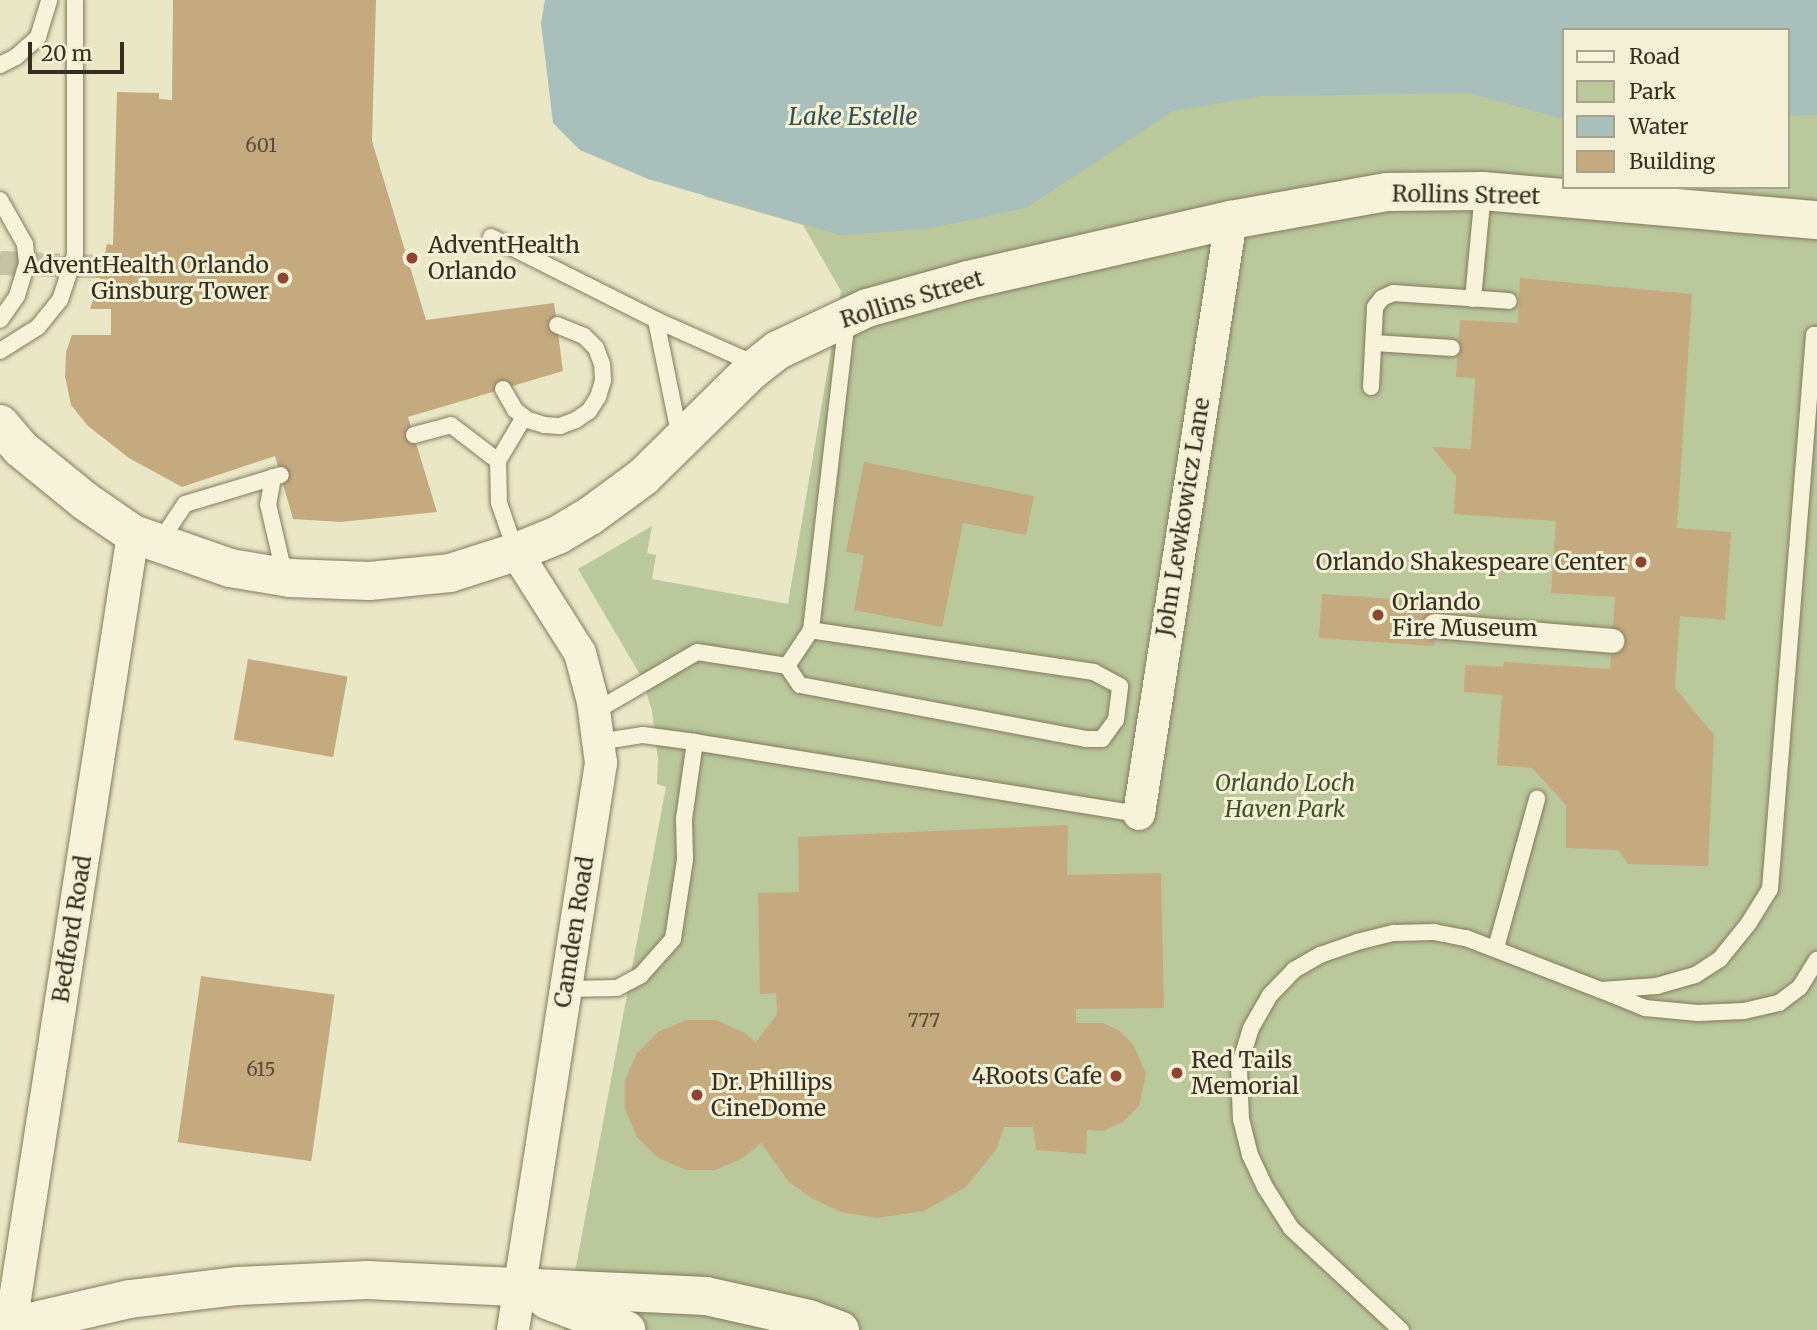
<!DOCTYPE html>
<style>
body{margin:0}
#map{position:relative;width:1817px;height:1330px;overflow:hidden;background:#eae7c7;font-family:Merriweather,serif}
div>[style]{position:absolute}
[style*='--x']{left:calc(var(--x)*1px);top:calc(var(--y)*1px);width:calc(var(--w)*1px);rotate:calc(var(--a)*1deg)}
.green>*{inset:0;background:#bac89c}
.water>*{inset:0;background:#a8bfbc}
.building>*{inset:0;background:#c5aa80;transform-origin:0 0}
.pedestrian-tunnel>*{height:24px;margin-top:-12px;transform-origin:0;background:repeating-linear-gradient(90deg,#c6c2a6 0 24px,transparent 0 36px)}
.roads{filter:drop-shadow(0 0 2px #857a5e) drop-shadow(0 0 2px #857a5e)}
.service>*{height:16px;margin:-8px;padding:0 8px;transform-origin:8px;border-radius:8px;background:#f6f3da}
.pedestrian>*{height:24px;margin:-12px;padding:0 12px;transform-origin:12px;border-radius:12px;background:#f6f3da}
.minor>*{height:32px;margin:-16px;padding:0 16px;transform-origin:16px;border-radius:16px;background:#f6f3da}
.tertiary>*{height:38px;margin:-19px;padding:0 19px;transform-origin:19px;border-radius:19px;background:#f6f3da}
.secondary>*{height:38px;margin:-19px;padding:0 19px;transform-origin:19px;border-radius:19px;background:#f6f3da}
.dots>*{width:19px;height:19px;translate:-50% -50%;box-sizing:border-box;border:4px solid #f3f0d6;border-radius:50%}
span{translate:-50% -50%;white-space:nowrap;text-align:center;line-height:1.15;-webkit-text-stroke:6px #f3f0d6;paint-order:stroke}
.number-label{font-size:19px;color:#5a4e38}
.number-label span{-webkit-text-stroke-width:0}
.street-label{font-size:23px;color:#362f20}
.poi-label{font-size:23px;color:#362f20}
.left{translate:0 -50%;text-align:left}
.right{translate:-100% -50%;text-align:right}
.park-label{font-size:23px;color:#3f5129;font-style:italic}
.water-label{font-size:24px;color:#315055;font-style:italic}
.legend{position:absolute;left:1562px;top:28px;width:228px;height:161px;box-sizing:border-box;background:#f3f0d6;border:2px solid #a7a38d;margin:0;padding:9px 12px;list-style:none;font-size:21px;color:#362f20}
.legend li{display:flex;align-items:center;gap:14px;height:35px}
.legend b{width:35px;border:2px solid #a7a38d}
.scale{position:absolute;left:28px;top:42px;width:96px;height:32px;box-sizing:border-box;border:4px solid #362f20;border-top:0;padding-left:9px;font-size:21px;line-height:24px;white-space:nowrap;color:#362f20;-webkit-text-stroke:5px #f3f0d6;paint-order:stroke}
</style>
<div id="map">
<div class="green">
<div style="clip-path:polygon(evenodd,1344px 7px,1817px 23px,1817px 1330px,564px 1330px,666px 787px,657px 784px,658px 760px,652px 711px,642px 678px,578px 569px,652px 526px,647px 553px,656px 555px,652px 579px,788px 604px,841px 291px,803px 225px,703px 196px,1344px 7px,1563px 30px,1787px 30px,1787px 187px,1563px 187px,1563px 30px)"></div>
</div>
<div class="water">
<div style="clip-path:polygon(545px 0,1817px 0,1817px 115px,1787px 116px,1787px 30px,1563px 30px,1563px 119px,1469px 93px,1262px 96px,1173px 111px,1026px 208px,925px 229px,840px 235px,648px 179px,580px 150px,553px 123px,541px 23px)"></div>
</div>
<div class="building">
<div style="clip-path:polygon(173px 0,376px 0,372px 141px,426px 320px,554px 303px,563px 371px,408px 417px,437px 512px,341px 522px,293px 519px,275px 456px,182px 487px,129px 458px,88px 426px,71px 405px,65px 376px,66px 352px,72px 335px,111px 335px,111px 309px,90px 309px,100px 278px,0 274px,0 254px,104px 258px,107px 244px,113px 245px,117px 92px,159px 93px,159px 99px,172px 100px)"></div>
<div style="clip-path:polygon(1520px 278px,1692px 294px,1677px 528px,1731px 532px,1725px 620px,1680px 616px,1675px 688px,1714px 735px,1708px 866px,1628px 864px,1618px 850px,1566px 848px,1566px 805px,1532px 768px,1497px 765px,1502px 695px,1464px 692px,1465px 665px,1503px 667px,1504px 662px,1610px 669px,1615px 597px,1551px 593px,1556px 521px,1454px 514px,1456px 476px,1432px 447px,1471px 449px,1475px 378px,1456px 377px,1460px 320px,1518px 323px)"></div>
<div style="clip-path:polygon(864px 462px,1034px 496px,1026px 535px,963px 523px,942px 627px,854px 610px,864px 555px,846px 552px)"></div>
<div style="left:1322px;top:594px;width:115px;height:44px;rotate:4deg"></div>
<div style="left:248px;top:659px;width:101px;height:82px;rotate:10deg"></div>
<div style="clip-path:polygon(1068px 825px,1067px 875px,1161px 873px,1164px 1008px,1076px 1009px,1076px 1023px,1103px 1023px,1120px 1031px,1134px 1046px,1146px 1074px,1139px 1106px,1123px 1122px,1103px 1131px,1087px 1130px,1086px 1154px,1036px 1150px,1033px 1127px,1004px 1127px,996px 1150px,966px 1187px,924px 1211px,877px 1218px,841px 1212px,813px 1199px,789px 1182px,761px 1143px,743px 1158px,715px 1170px,686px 1170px,658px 1158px,637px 1137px,625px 1109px,625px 1080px,637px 1053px,658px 1032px,686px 1020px,716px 1020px,743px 1032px,756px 1042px,777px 1014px,776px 993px,760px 994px,758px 893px,799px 892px,798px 837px)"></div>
<div style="left:201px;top:976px;width:135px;height:168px;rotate:8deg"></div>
</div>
<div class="pedestrian-tunnel">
<div style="--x:0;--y:263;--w:103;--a:2.2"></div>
</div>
<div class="roads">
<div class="service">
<div style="--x:0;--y:65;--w:18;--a:-27"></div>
<div style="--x:16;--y:57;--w:30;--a:-42"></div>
<div style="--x:38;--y:37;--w:39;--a:-73"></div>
<div style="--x:0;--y:200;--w:51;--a:60.4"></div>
<div style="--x:25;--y:244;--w:19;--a:84"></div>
<div style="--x:27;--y:263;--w:34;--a:107"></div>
<div style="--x:17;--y:296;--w:29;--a:125"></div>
<div style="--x:491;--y:237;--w:185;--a:26.7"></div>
<div style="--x:656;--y:320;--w:111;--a:24"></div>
<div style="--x:1473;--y:299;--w:108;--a:-84.7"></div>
<div style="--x:656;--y:320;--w:120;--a:78.5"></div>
<div style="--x:1817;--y:335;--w:3;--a:180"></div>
<div style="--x:1814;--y:335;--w:556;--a:94.54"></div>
<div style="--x:1770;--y:889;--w:40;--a:122"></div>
<div style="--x:1749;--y:923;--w:46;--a:128.9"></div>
<div style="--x:1720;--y:959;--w:30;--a:147"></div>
<div style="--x:1695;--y:975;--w:40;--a:164"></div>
<div style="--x:1657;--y:986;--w:56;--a:175.9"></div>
<div style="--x:1601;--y:990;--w:48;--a:22.2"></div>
<div style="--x:1645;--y:1008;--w:53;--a:5.4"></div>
<div style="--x:1698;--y:1013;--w:46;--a:-2.5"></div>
<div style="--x:1744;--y:1011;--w:36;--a:-13"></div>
<div style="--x:1779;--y:1003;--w:26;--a:-37"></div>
<div style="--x:1800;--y:987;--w:32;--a:-58"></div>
<div style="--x:1374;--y:343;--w:78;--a:3.7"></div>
<div style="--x:0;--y:351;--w:45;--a:-32.3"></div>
<div style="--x:38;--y:327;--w:35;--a:-51"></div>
<div style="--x:60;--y:300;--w:47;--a:-71.6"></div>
<div style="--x:75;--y:255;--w:255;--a:-90"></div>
<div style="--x:1371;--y:387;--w:80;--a:-87.1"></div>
<div style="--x:1375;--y:307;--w:11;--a:-52"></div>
<div style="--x:1382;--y:298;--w:12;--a:-24"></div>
<div style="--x:1393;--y:293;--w:116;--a:3.9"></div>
<div style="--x:503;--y:389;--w:24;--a:60"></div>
<div style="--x:515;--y:410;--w:16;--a:38"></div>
<div style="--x:528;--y:420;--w:17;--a:17"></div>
<div style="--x:544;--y:425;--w:16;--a:4"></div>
<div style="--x:560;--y:426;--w:17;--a:-21"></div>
<div style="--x:576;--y:420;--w:16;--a:-35"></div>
<div style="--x:589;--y:411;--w:17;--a:-57"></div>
<div style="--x:598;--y:397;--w:17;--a:-73"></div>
<div style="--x:603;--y:381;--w:17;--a:-93"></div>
<div style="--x:602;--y:364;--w:17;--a:-111"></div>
<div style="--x:596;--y:348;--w:17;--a:-135"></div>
<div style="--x:584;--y:336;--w:29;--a:-158"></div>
<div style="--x:414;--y:435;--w:38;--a:-15"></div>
<div style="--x:451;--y:425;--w:59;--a:37.5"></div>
<div style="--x:273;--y:477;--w:27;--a:100"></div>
<div style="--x:268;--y:504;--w:75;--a:76.9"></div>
<div style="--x:159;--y:543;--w:47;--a:-56.3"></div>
<div style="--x:185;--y:504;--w:100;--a:-16.8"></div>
<div style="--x:516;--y:552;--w:52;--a:-109.1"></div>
<div style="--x:499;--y:503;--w:42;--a:-91.4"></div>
<div style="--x:498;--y:461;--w:51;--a:-59.4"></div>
<div style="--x:787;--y:666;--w:43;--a:-56.3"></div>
<div style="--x:811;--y:630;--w:311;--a:-83.4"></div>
<div style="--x:594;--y:712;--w:119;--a:-30.2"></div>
<div style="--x:697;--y:652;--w:91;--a:8.8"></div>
<div style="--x:787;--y:666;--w:23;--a:56"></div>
<div style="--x:800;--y:685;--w:292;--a:10.7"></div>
<div style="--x:1087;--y:739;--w:15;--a:0"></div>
<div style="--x:1102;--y:739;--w:24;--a:-54"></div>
<div style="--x:1116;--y:720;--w:34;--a:-83"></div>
<div style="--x:1120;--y:686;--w:30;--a:-152"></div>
<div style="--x:1094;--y:672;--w:286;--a:-171.6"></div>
<div style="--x:598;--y:742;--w:46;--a:-8.8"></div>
<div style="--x:643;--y:735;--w:45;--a:7.6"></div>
<div style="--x:688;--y:741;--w:457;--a:9.2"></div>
<div style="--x:1496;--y:948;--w:155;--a:-74.6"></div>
<div style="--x:566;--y:989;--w:51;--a:-1.1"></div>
<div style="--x:617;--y:988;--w:27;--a:-28"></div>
<div style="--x:641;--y:975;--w:48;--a:-48.4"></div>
<div style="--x:673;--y:939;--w:80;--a:-81.4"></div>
<div style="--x:685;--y:860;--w:41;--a:-91.4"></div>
<div style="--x:684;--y:819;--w:78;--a:-81.9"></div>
<div style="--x:1401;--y:1330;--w:150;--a:-137.2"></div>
<div style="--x:1291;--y:1228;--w:49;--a:-122.4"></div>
<div style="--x:1265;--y:1187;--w:35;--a:-115"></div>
<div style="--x:1250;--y:1155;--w:36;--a:-104"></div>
<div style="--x:1241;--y:1120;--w:53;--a:-92.2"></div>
<div style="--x:1239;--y:1067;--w:41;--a:-72.9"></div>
<div style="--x:1251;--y:1028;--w:38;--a:-60"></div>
<div style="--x:1270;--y:995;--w:35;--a:-46"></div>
<div style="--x:1294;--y:970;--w:30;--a:-30"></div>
<div style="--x:1320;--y:955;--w:39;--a:-19"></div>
<div style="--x:1357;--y:942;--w:38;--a:-14"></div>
<div style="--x:1394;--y:933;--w:40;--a:-1.4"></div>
<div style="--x:1434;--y:932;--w:33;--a:11"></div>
<div style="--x:1466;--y:938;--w:145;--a:21.1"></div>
</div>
<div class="pedestrian">
<div style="--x:1435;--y:626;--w:178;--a:4.8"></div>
</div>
<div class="minor">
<div style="--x:1139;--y:814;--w:601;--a:-81.2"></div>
<div style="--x:11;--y:1325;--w:800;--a:-81.23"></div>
<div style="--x:513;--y:1330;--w:574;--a:-81.18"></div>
<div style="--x:601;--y:763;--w:62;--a:-97.5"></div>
<div style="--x:593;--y:702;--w:51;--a:-104.9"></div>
<div style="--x:580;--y:653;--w:120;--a:-122.4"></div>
</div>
<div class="tertiary">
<div style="--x:0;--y:424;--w:31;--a:50"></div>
<div style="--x:20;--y:448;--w:84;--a:39.2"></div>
<div style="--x:85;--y:501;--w:58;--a:34.5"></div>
<div style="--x:133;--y:534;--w:103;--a:19.3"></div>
<div style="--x:230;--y:568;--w:61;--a:9.5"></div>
<div style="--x:290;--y:578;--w:79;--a:2.2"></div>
<div style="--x:369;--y:581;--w:81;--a:-5.6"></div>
<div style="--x:450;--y:573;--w:69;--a:-17.7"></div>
<div style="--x:516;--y:552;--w:45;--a:-22"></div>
<div style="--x:558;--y:535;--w:37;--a:-31"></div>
<div style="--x:590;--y:516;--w:66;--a:-36.3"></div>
<div style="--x:643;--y:477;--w:151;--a:-44.5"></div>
<div style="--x:751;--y:371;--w:34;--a:-38"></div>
<div style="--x:778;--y:350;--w:98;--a:-25.3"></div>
<div style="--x:867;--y:308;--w:105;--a:-15.5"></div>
<div style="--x:968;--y:280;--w:270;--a:-12.9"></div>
<div style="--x:1231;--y:220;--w:158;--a:-10.2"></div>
<div style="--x:1387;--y:192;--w:96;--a:-0.6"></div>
<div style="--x:1483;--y:191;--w:335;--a:5"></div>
</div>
<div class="secondary">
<div style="--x:547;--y:1300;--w:85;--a:20.8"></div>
<div style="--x:0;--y:1329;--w:133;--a:-13"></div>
<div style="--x:130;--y:1299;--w:109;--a:-6.9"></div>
<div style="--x:238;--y:1286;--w:129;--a:-2.7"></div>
<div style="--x:367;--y:1280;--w:339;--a:2.7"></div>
<div style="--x:706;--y:1296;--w:106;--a:12.6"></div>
<div style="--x:809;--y:1319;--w:33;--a:20"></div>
</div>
</div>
<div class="dots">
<div style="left:412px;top:258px;background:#8e4433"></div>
<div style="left:283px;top:278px;background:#8e4433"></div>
<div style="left:1641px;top:562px;background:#8e4433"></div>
<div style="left:1378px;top:615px;background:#8e4433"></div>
<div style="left:1177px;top:1073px;background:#8e4433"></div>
<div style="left:1116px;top:1076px;background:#8e4433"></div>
<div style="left:697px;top:1095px;background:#8e4433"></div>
</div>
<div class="number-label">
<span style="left:261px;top:146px">601</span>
<span style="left:924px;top:1021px">777</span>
<span style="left:261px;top:1070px">615</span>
</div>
<div class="street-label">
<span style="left:1466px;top:195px;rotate:1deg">Rollins Street</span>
<span style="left:912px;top:299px;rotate:-17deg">Rollins Street</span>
<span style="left:1183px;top:517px;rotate:-81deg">John Lewkowicz Lane</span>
<span style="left:72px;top:929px;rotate:-81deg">Bedford Road</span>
<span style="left:574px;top:932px;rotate:-81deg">Camden Road</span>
</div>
<div class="poi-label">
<span class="left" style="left:428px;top:258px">AdventHealth<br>Orlando</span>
<span class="right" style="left:269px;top:278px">AdventHealth Orlando<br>Ginsburg Tower</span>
<span class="right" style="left:1627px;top:562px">Orlando Shakespeare Center</span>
<span class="left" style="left:1392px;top:615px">Orlando<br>Fire Museum</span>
<span class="left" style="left:1191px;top:1073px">Red Tails<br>Memorial</span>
<span class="right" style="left:1102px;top:1076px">4Roots Cafe</span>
<span class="left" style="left:711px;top:1095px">Dr. Phillips<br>CineDome</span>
</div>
<div class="park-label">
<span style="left:1285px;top:796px">Orlando Loch<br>Haven Park</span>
</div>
<div class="water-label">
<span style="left:853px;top:117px">Lake Estelle</span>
</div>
<ul class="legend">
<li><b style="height:9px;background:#f6f3da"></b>Road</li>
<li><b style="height:19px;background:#bac89c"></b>Park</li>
<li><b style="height:19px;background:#a8bfbc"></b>Water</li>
<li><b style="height:19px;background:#c5aa80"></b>Building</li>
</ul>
<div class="scale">20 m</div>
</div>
